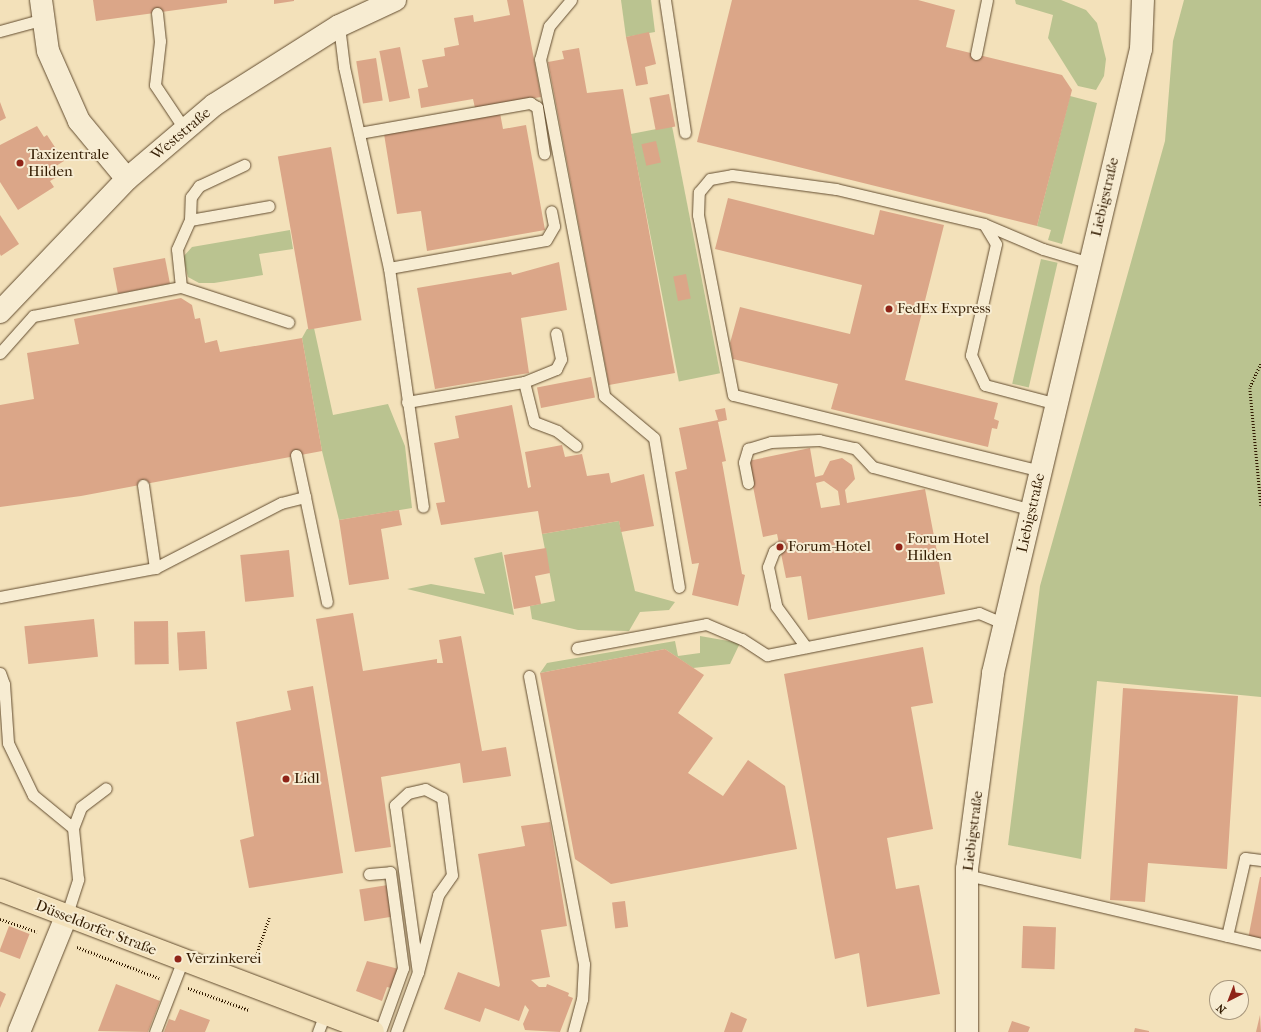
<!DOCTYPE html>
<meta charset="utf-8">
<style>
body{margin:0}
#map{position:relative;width:1261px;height:1032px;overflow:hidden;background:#f3e1ba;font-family:"IM FELL French Canon",serif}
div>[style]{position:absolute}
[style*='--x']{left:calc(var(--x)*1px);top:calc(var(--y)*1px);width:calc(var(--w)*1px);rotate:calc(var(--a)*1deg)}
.green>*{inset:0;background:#bac390;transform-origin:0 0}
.building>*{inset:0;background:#dba688;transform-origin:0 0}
.path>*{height:2.5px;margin-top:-1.25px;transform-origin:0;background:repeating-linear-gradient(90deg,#321b01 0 1px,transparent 0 3px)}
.roads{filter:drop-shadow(0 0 1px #624c2f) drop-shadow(0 0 1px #624c2f)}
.lane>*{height:11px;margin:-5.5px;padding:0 5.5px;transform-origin:5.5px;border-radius:5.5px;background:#f7ecd2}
.street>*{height:22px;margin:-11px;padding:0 11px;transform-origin:11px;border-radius:11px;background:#f7ecd2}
.primary>*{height:22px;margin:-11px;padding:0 11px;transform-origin:11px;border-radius:11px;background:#f3e1ba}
.dots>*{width:11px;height:11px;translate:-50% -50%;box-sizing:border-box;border:2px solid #f7ecd2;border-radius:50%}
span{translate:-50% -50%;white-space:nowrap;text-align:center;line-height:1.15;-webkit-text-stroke:4px #f7ecd2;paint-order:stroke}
.street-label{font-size:15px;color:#321b01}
.poi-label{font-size:15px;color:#321b01}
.left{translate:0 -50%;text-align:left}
.north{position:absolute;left:1209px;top:980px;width:40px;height:40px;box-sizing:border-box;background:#f7ecd2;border:1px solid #a8987e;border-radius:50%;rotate:222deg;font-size:11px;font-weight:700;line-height:16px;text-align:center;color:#321b01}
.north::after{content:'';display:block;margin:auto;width:14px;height:18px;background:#8f2418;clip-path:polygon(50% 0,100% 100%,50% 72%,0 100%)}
</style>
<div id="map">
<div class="green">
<div style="clip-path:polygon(621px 0,651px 0,655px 32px,626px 37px)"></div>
<div style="clip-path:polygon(1015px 0,1061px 0,1086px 10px,1097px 23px,1106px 59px,1104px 76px,1096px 90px,1078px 86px,1048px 38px,1053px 15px,1016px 4px)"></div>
<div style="clip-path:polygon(1184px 0,1261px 0,1261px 697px,1097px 681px,1081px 859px,1008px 845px,1040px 586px,1165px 141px,1173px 41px)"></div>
<div style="clip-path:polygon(1070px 96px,1097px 103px,1062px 244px,1048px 240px,1051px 230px,1037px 226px)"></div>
<div style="left:672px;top:126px;width:252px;height:42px;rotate:79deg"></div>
<div style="clip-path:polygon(290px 230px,293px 249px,259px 254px,263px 275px,214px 283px,199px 283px,188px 277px,183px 257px,192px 247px)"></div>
<div style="left:1041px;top:259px;width:17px;height:128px;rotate:13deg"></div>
<div style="clip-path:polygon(314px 328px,333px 415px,388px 404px,405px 446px,412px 508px,339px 520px,322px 451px,302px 338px,307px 329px)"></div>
<div style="clip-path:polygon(619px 521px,635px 591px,675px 602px,669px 610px,640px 612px,629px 631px,578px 630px,532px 619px,530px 606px,555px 601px,542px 534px)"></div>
<div style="clip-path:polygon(502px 552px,514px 615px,407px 589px,431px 584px,485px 594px,474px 558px)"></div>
<div style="clip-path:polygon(700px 636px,740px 643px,730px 664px,693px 668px,665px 649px,540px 673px,547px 663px,675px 641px,678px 656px,700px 653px)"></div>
</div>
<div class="building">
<div style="clip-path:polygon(93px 0,227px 0,227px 3px,96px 21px)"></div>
<div style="clip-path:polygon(274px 0,294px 0,294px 1px,274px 4px)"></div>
<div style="clip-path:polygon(507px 0,523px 0,541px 97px,475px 108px,473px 99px,421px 108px,418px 89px,428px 87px,422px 60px,445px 56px,444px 48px,459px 45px,454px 18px,473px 15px,474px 22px,510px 15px)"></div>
<div style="clip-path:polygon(732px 0,918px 0,955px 10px,946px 47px,1062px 75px,1072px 90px,1037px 226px,697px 142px)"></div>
<div style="clip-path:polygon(649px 32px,656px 64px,645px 67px,648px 84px,636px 86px,626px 37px)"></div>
<div style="left:400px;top:47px;width:52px;height:21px;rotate:79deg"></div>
<div style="clip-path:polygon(579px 48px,587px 93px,623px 89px,675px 373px,609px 385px,548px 62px,564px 59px,562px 51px)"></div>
<div style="left:376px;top:58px;width:43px;height:20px;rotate:81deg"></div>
<div style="left:669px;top:94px;width:33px;height:20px;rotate:79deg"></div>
<div style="clip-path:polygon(0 102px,6px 118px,0 121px)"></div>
<div style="clip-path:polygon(500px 113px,503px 129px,526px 125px,545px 230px,427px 251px,421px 211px,397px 214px,384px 134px)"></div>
<div style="clip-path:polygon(37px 126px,44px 137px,47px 135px,64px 161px,56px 166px,62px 174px,50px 181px,54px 187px,18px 210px,0 182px,0 145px)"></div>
<div style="left:656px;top:141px;width:22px;height:15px;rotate:77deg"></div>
<div style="left:331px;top:147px;width:176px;height:54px;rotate:80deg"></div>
<div style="clip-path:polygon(728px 198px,874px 235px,880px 210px,944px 225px,905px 380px,998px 403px,994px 419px,999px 421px,997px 429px,992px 428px,988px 447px,831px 409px,838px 384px,733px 359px,730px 343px,740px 307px,850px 334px,862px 285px,715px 249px)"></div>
<div style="clip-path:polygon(0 215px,19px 244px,1px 256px,0 254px)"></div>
<div style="left:165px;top:258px;width:26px;height:53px;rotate:79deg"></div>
<div style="clip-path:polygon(559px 262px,567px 310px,521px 318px,529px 373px,435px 389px,417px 288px,511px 272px,512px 275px)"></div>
<div style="left:686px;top:274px;width:25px;height:13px;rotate:79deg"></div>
<div style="clip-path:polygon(181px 298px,192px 305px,195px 319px,200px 318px,205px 343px,217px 340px,220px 352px,302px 338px,322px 451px,81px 496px,0 507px,0 405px,34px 399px,27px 353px,79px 344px,74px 319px)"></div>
<div style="left:591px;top:377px;width:21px;height:55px;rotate:79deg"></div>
<div style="clip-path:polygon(512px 405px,528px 488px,531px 487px,525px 452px,562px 445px,565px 457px,582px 454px,587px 476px,609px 473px,611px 483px,644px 474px,654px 526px,621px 532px,619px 521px,542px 534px,538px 511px,441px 525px,436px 503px,445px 502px,434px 443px,459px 438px,455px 416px)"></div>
<div style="clip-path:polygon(725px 408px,727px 420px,718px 422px,726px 461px,722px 462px,742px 574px,745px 575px,738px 606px,692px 595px,699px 563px,692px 564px,675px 472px,687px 469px,679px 428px,718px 420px,715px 410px)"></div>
<div style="clip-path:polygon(evenodd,810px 448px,815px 477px,823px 475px,830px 461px,842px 458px,852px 465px,855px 479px,845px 490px,847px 503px,925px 489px,945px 594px,808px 620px,801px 576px,786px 578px,777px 534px,763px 537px,748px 461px,810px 448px,824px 481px,838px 491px,840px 505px,821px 508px,816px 483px,824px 481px)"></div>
<div style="clip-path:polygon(399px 510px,402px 525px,381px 529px,389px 579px,349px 585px,339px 520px)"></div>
<div style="clip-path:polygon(546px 548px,550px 573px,535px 576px,541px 604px,514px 609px,504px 555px)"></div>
<div style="left:289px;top:550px;width:47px;height:49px;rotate:84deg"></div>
<div style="clip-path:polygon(353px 613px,363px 671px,437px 659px,437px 663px,443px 663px,439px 640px,461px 636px,482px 751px,506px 747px,511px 776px,463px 783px,460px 763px,381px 777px,391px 847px,355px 852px,316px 619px)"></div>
<div style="left:94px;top:619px;width:38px;height:70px;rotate:84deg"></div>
<div style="left:168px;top:621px;width:43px;height:34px;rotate:89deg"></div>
<div style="left:205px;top:631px;width:38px;height:28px;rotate:87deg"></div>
<div style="clip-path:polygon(923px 647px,933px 703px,911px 707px,933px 829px,887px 838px,896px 889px,919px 885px,940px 994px,867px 1007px,859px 953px,835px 959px,784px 674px)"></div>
<div style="clip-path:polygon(665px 649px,704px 675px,678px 713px,713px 738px,688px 773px,723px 796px,748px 760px,785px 786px,797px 849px,611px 884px,575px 859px,540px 673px)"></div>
<div style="clip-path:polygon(313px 686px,343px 873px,249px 888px,240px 840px,254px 836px,236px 722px,291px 710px,287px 691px)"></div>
<div style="clip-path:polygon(1123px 688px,1238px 696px,1227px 869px,1148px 863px,1145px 902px,1110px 900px)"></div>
<div style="clip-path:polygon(550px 822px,567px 926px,541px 930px,550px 977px,531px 980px,539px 987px,546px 987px,547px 984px,569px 993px,568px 996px,573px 998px,560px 1032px,525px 1030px,523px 1024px,529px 1010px,525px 1005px,519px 1021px,485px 1008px,480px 1022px,444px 1009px,458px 972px,499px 987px,500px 985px,478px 854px,525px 846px,521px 826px)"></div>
<div style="clip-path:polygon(1260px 877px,1261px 877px,1261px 941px,1248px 939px)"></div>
<div style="left:388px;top:885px;width:32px;height:29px;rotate:81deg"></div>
<div style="left:625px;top:901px;width:26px;height:13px;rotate:83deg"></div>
<div style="left:9px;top:926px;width:22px;height:27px;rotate:21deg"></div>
<div style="left:1023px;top:926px;width:33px;height:42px;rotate:2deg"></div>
<div style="clip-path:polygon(367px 961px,399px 969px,391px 988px,387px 987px,382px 1001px,356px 991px)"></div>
<div style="clip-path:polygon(116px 984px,160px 1001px,148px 1032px,98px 1031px)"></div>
<div style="clip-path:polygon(0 991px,6px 994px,0 1008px)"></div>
<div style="clip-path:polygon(180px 1009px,210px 1020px,205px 1032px,164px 1032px,169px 1019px,175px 1021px)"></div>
<div style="clip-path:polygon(731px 1012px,747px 1019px,742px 1032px,724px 1032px)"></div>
<div style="clip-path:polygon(1260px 1015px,1261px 1032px,1256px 1032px)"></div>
<div style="clip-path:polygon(1012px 1021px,1030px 1027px,1028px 1032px,1008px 1032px)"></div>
<div style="clip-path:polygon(1135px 1028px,1149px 1031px,1149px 1032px,1134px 1032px)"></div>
</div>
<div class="path">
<div style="--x:1261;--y:364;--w:26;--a:115"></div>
<div style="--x:1250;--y:388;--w:118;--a:84.6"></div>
<div style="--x:0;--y:919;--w:39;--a:19"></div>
<div style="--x:77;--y:947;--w:88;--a:20.7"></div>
<div style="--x:254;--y:961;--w:46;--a:-70.8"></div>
<div style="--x:188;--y:988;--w:65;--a:19.8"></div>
</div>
<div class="roads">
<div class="lane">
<div style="--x:571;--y:0;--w:34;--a:130"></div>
<div style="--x:549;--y:26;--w:34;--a:105"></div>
<div style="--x:540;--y:59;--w:343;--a:79.2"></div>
<div style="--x:604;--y:396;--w:65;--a:40"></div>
<div style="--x:654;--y:438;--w:151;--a:80.5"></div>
<div style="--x:665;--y:0;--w:134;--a:81.4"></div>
<div style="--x:157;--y:13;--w:28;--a:84"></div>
<div style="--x:160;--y:41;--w:44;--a:96.5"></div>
<div style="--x:155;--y:85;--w:54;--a:56.3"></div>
<div style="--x:339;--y:26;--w:41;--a:83"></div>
<div style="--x:344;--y:67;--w:206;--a:77.4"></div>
<div style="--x:389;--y:268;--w:241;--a:81.9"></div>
<div style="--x:0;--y:31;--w:46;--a:-15.3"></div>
<div style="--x:976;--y:54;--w:55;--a:-78.5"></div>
<div style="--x:359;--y:133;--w:174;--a:-10"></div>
<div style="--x:530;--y:103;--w:8;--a:30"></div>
<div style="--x:537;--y:107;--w:47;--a:81.3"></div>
<div style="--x:190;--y:220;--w:23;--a:-88"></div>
<div style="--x:191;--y:197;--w:14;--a:-54"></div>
<div style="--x:199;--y:186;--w:50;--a:-25"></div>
<div style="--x:984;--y:224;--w:23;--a:59"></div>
<div style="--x:996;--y:244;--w:114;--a:102.7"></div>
<div style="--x:971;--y:355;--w:33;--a:65"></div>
<div style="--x:985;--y:385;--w:74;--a:14.8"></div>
<div style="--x:389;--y:268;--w:159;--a:-10.1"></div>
<div style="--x:546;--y:240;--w:16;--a:-60"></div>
<div style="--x:554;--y:226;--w:15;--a:-101"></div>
<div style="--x:181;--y:287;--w:113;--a:18.1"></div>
<div style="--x:0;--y:353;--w:50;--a:-48.3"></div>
<div style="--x:33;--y:316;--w:151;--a:-11.1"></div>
<div style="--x:181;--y:287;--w:38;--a:-96"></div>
<div style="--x:177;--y:249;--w:32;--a:-66"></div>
<div style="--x:190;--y:220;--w:80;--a:-10"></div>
<div style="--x:524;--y:382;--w:35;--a:-22"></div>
<div style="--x:556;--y:369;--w:11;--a:-63"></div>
<div style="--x:561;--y:359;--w:26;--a:-101"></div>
<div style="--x:407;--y:402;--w:119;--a:-9.7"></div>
<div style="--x:524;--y:382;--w:41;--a:76"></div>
<div style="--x:534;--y:422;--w:25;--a:21"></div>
<div style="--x:557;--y:431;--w:24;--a:38"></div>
<div style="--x:1041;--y:471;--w:317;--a:-166.1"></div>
<div style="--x:733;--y:395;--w:183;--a:-101"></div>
<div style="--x:698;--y:215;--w:23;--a:-88"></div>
<div style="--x:699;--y:192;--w:17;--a:-50"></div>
<div style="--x:710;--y:179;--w:22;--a:-10"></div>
<div style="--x:732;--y:175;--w:105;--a:7.7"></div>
<div style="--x:836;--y:189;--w:152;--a:13.3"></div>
<div style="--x:984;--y:224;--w:64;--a:23"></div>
<div style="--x:1043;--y:249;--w:49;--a:16.6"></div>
<div style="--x:748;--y:483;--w:21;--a:-101"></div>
<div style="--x:744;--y:462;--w:14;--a:-73"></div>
<div style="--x:748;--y:449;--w:24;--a:-17"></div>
<div style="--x:771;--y:442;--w:48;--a:-2.4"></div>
<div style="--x:819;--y:440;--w:37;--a:13"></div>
<div style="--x:855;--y:448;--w:26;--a:47"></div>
<div style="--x:873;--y:467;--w:165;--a:15.1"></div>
<div style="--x:143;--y:485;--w:84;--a:81.8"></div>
<div style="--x:305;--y:497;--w:107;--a:78.2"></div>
<div style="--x:780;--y:547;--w:7;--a:146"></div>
<div style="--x:774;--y:551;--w:17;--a:111"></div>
<div style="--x:768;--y:567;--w:40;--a:78"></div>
<div style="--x:776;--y:606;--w:51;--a:53.8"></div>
<div style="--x:0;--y:597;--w:158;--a:-10.6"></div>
<div style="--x:155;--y:568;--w:142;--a:-27.3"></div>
<div style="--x:281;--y:503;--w:25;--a:-14"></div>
<div style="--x:305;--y:497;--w:43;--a:-102.1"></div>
<div style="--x:577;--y:648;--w:131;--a:-10.5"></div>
<div style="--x:706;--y:624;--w:39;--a:23"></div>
<div style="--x:742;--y:639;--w:30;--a:33"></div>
<div style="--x:767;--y:655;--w:216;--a:-11.2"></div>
<div style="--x:979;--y:613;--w:28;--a:23"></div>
<div style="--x:0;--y:673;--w:12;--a:70"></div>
<div style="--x:4;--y:684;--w:59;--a:86.1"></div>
<div style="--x:8;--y:743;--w:58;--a:64.3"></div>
<div style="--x:33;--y:795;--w:52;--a:39.5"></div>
<div style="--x:529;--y:676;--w:293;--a:79.2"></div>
<div style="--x:584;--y:964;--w:35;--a:93"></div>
<div style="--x:582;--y:999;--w:34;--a:105"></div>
<div style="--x:369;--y:874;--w:21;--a:-5"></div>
<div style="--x:390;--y:872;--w:97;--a:82.3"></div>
<div style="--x:403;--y:968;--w:68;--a:109.8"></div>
<div style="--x:967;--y:875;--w:302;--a:13.2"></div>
<div style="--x:66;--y:917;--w:40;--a:-72"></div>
<div style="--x:78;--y:879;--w:51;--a:-95.6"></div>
<div style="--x:73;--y:828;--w:22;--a:-69"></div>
<div style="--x:81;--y:807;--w:31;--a:-37"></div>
<div style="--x:1227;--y:936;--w:80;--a:-77"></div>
<div style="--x:1245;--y:858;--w:16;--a:7"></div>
<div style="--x:155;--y:1032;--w:75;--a:-68.9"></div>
<div style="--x:318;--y:1032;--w:19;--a:-69"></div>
<div style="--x:396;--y:1032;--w:64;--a:-69.9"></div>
<div style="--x:418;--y:972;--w:80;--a:-75.4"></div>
<div style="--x:438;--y:895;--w:24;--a:-55"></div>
<div style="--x:452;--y:875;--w:78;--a:-97.4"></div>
<div style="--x:442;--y:798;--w:19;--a:-152"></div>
<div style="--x:425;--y:789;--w:17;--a:167"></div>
<div style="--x:408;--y:793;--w:18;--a:137"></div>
<div style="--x:395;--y:805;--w:169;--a:82.2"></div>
</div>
<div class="street">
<div style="--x:41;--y:0;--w:51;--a:82.2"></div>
<div style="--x:48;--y:51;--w:77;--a:66.1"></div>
<div style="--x:79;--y:121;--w:75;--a:50.4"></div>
<div style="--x:0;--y:312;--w:184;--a:-46.3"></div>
<div style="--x:127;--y:179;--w:114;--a:-40.4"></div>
<div style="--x:214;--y:105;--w:148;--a:-32.3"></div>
<div style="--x:339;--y:26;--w:62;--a:-24.9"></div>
<div style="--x:19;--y:1032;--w:124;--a:-67.8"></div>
<div style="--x:967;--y:1032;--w:163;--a:-90"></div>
<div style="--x:967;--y:869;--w:198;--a:-82.4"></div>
<div style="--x:993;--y:673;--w:641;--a:-76.66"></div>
<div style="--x:1141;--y:49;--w:49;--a:-87.7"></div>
</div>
<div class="primary">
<div style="--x:0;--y:890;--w:399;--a:20.8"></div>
</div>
</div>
<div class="dots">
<div style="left:20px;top:163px;background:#8f2418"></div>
<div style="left:889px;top:309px;background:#8f2418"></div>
<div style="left:780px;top:547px;background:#8f2418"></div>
<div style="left:899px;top:547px;background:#8f2418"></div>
<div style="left:286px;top:779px;background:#8f2418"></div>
<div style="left:178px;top:959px;background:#8f2418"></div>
</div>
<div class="street-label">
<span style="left:181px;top:134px;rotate:-40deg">Weststraße</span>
<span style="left:1105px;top:197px;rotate:-77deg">Liebigstraße</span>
<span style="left:1031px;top:513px;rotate:-77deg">Liebigstraße</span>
<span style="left:973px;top:831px;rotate:-83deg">Liebigstraße</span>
<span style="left:96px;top:928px;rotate:21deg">Düsseldorfer Straße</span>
</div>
<div class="poi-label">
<span class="left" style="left:28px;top:163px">Taxizentrale<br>Hilden</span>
<span class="left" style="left:897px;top:309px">FedEx Express</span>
<span class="left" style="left:907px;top:547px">Forum Hotel<br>Hilden</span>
<span class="left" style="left:788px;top:547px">Forum-Hotel</span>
<span class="left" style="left:294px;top:779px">Lidl</span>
<span class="left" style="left:186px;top:959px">Verzinkerei</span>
</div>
<div class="north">N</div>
</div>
